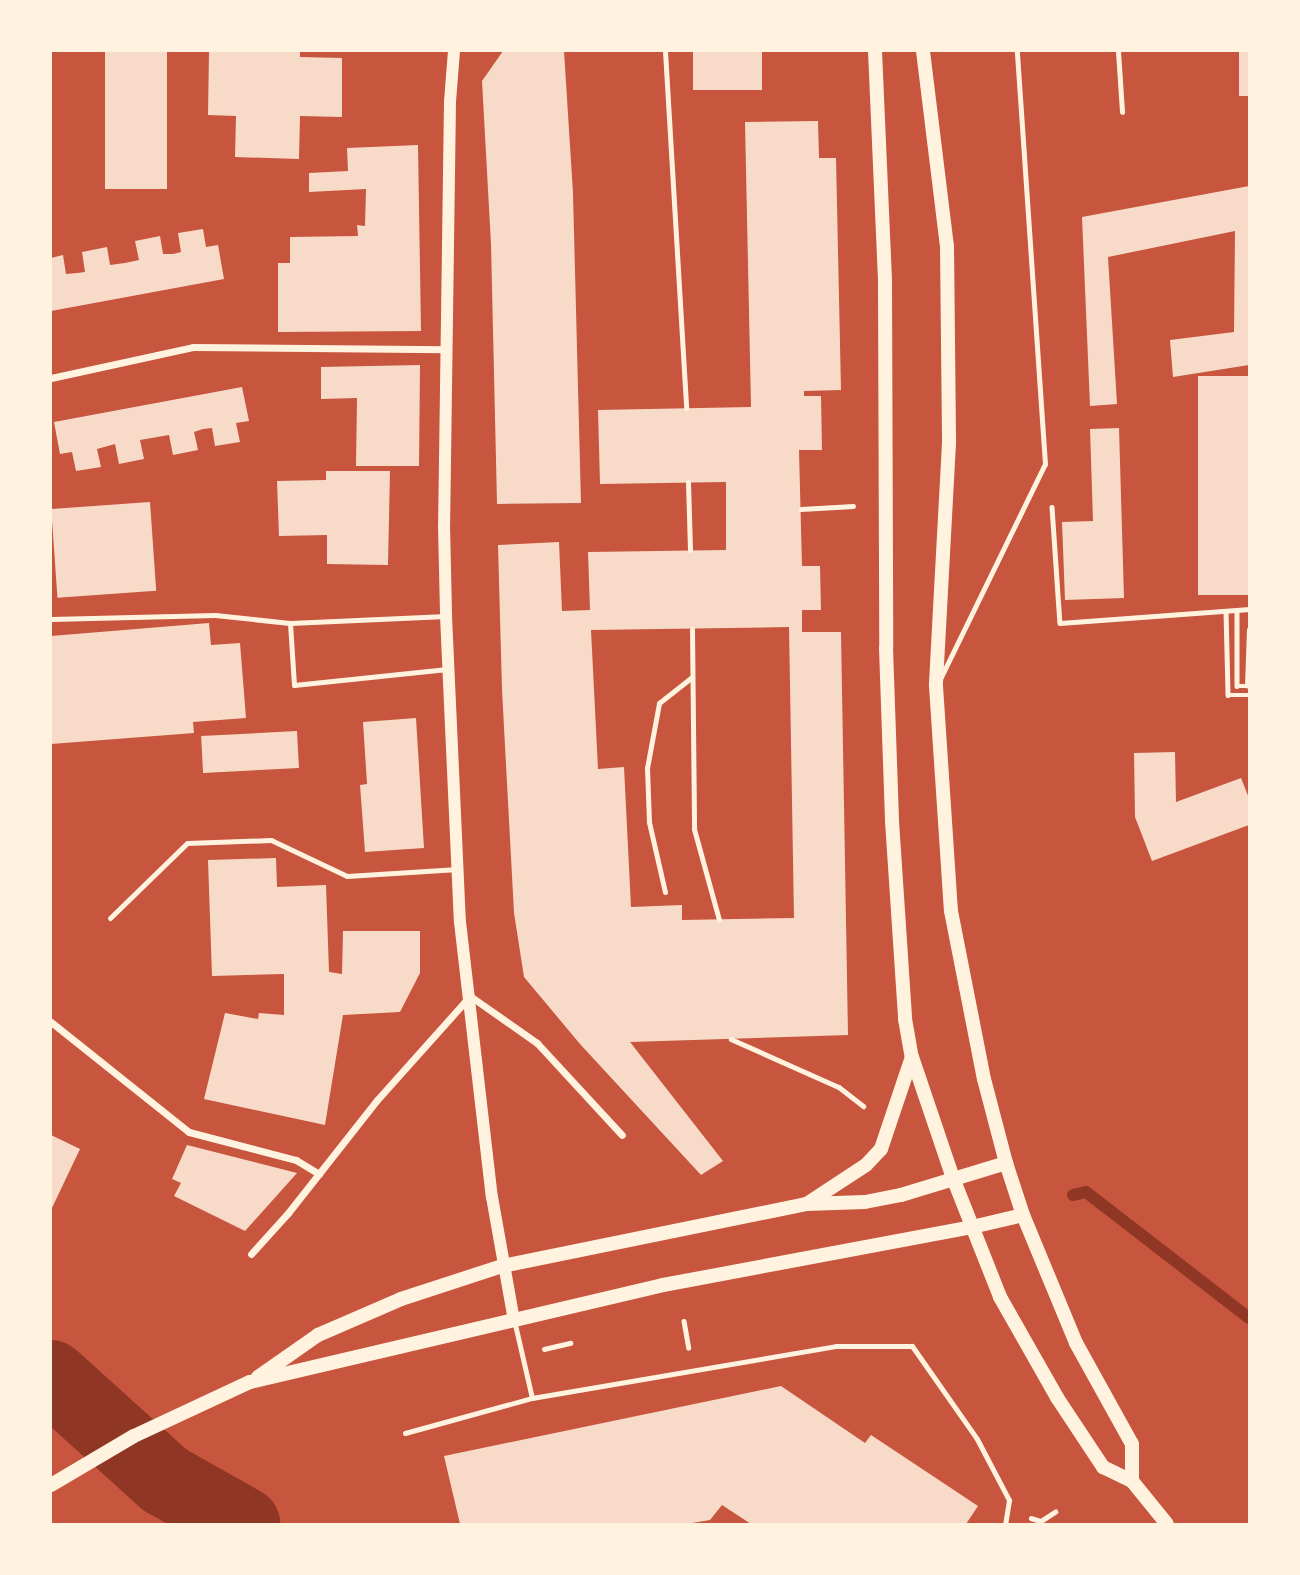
<!DOCTYPE html>
<style>
body{margin:0}
#map{position:relative;width:1300px;height:1575px;overflow:hidden;background:#c8553d;font-family:"Alegreya Sans",sans-serif}
div>[style]{position:absolute}
[style*='--x']{left:calc(var(--x)*1px);top:calc(var(--y)*1px);width:calc(var(--w)*1px);rotate:calc(var(--a)*1deg)}
.stream>*{height:12px;margin:-6px;padding:0 6px;transform-origin:6px;border-radius:6px;background:#8f3625}
.river>*{height:74px;margin:-37px;padding:0 37px;transform-origin:37px;border-radius:37px;background:#8f3625}
.building>*{inset:0;background:#f7dbc8;transform-origin:0 0}
.path>*{height:4.5px;margin:-2.25px;padding:0 2.25px;transform-origin:2.25px;border-radius:2.25px;background:#fff3e0}
.service>*{height:5px;margin:-2.5px;padding:0 2.5px;transform-origin:2.5px;border-radius:2.5px;background:#fff3e0}
.minor>*{height:7px;margin:-3.5px;padding:0 3.5px;transform-origin:3.5px;border-radius:3.5px;background:#fff3e0}
.tertiary>*{height:12px;margin:-6px;padding:0 6px;transform-origin:6px;border-radius:6px;background:#fff3e0}
.secondary>*{height:14px;margin:-7px;padding:0 7px;transform-origin:7px;border-radius:7px;background:#fff3e0}
span{translate:-50% -50%;white-space:nowrap;text-align:center;line-height:1.15;-webkit-text-stroke:7px #fff3e0;paint-order:stroke}
.frame{position:absolute;inset:0;border:52px solid #fff3e0;pointer-events:none}
</style>
<div id="map">
<div class="stream">
<div style="--x:1073;--y:1195;--w:13;--a:-13"></div>
<div style="--x:1086;--y:1192;--w:206;--a:37.7"></div>
<div style="--x:57;--y:1380;--w:16;--a:-11"></div>
</div>
<div class="river">
<div style="--x:51;--y:1377;--w:154;--a:42.1"></div>
<div style="--x:165;--y:1480;--w:90;--a:29.4"></div>
</div>
<div class="building">
<div style="left:105px;top:51px;width:62px;height:138px"></div>
<div style="clip-path:polygon(209px 51px,300px 51px,300px 57px,342px 58px,342px 117px,300px 116px,299px 159px,235px 157px,236px 116px,208px 115px)"></div>
<div style="clip-path:polygon(503px 51px,564px 51px,573px 193px,581px 503px,497px 504px,491px 244px,482px 81px)"></div>
<div style="left:693px;top:51px;width:69px;height:39px"></div>
<div style="left:1239px;top:51px;width:10px;height:45px"></div>
<div style="clip-path:polygon(evenodd,818px 121px,819px 158px,836px 158px,841px 390px,804px 391px,804px 396px,821px 396px,822px 450px,799px 450px,802px 566px,820px 566px,821px 610px,802px 610px,802px 632px,841px 632px,848px 1035px,630px 1042px,723px 1161px,701px 1175px,580px 1044px,524px 977px,514px 913px,502px 690px,498px 545px,559px 542px,562px 611px,590px 610px,588px 552px,726px 550px,726px 482px,600px 484px,598px 410px,751px 407px,745px 122px,818px 121px,789px 627px,794px 918px,682px 920px,682px 905px,631px 907px,624px 767px,598px 769px,591px 630px,789px 627px)"></div>
<div style="clip-path:polygon(418px 145px,421px 331px,278px 332px,278px 263px,290px 263px,290px 237px,358px 236px,357px 225px,365px 226px,366px 189px,309px 192px,309px 173px,348px 171px,347px 148px)"></div>
<div style="clip-path:polygon(1249px 186px,1249px 365px,1173px 377px,1170px 340px,1234px 332px,1235px 231px,1108px 257px,1117px 404px,1090px 406px,1082px 217px)"></div>
<div style="clip-path:polygon(203px 229px,206px 247px,218px 245px,224px 279px,51px 311px,51px 258px,63px 255px,66px 274px,77px 273px,85px 272px,82px 252px,107px 247px,110px 265px,125px 263px,139px 260px,135px 241px,160px 236px,163px 254px,173px 254px,181px 252px,178px 233px)"></div>
<div style="clip-path:polygon(420px 365px,419px 466px,356px 466px,357px 398px,321px 399px,321px 367px)"></div>
<div style="left:1198px;top:376px;width:51px;height:219px"></div>
<div style="clip-path:polygon(242px 387px,249px 421px,236px 423px,240px 442px,215px 446px,212px 428px,203px 429px,194px 432px,198px 450px,173px 455px,169px 435px,140px 440px,144px 459px,119px 464px,115px 444px,97px 449px,101px 467px,76px 471px,72px 452px,60px 454px,54px 422px)"></div>
<div style="clip-path:polygon(1119px 428px,1124px 598px,1065px 600px,1062px 522px,1093px 521px,1090px 429px)"></div>
<div style="clip-path:polygon(326px 471px,390px 471px,388px 565px,327px 564px,327px 535px,279px 536px,277px 481px,326px 480px)"></div>
<div style="left:150px;top:502px;width:89px;height:99px;rotate:86deg"></div>
<div style="clip-path:polygon(209px 623px,211px 645px,240px 643px,246px 718px,193px 722px,194px 733px,51px 744px,51px 636px)"></div>
<div style="clip-path:polygon(416px 718px,424px 848px,365px 852px,360px 785px,367px 784px,363px 722px)"></div>
<div style="left:297px;top:731px;width:37px;height:96px;rotate:87deg"></div>
<div style="clip-path:polygon(1175px 752px,1176px 802px,1241px 778px,1249px 798px,1249px 825px,1152px 861px,1135px 817px,1134px 753px)"></div>
<div style="clip-path:polygon(276px 858px,277px 887px,326px 885px,329px 972px,342px 974px,343px 931px,420px 931px,420px 973px,400px 1012px,343px 1015px,325px 1125px,204px 1099px,225px 1013px,258px 1019px,259px 1013px,284px 1015px,284px 974px,212px 976px,208px 860px)"></div>
<div style="clip-path:polygon(51px 1135px,80px 1149px,51px 1210px)"></div>
<div style="clip-path:polygon(187px 1145px,297px 1173px,245px 1231px,174px 1196px,181px 1183px,172px 1179px)"></div>
<div style="clip-path:polygon(781px 1386px,865px 1443px,871px 1435px,978px 1506px,966px 1524px,751px 1524px,722px 1505px,710px 1520px,686px 1524px,460px 1524px,444px 1456px)"></div>
</div>
<div class="path">
<div style="--x:1052;--y:507;--w:116;--a:86.1"></div>
<div style="--x:1060;--y:623;--w:190;--a:-4.2"></div>
<div style="--x:801;--y:509;--w:52;--a:-3.3"></div>
<div style="--x:1237;--y:610;--w:76;--a:90"></div>
<div style="--x:1237;--y:686;--w:10;--a:0"></div>
<div style="--x:1247;--y:686;--w:56;--a:-88"></div>
<div style="--x:1226;--y:611;--w:84;--a:88.6"></div>
<div style="--x:1228;--y:695;--w:21;--a:0"></div>
<div style="--x:731;--y:1039;--w:118;--a:24"></div>
<div style="--x:839;--y:1087;--w:31;--a:38"></div>
<div style="--x:684;--y:1321;--w:27;--a:80"></div>
<div style="--x:544;--y:1349;--w:27;--a:-13"></div>
<div style="--x:1031;--y:1518;--w:10;--a:17"></div>
<div style="--x:1041;--y:1521;--w:17;--a:-33"></div>
</div>
<div class="service">
<div style="--x:665;--y:51;--w:358;--a:86.6"></div>
<div style="--x:1118;--y:51;--w:61;--a:86.2"></div>
<div style="--x:688;--y:482;--w:68;--a:88.3"></div>
<div style="--x:446;--y:616;--w:156;--a:177.4"></div>
<div style="--x:290;--y:623;--w:62;--a:86.3"></div>
<div style="--x:294;--y:685;--w:154;--a:-6"></div>
<div style="--x:51;--y:619;--w:164;--a:-1.4"></div>
<div style="--x:215;--y:615;--w:75;--a:6.1"></div>
<div style="--x:692;--y:629;--w:200;--a:89.4"></div>
<div style="--x:694;--y:829;--w:94;--a:74.6"></div>
<div style="--x:941;--y:677;--w:237;--a:-64"></div>
<div style="--x:1045;--y:464;--w:414;--a:-93.9"></div>
<div style="--x:665;--y:892;--w:72;--a:-102.9"></div>
<div style="--x:649;--y:822;--w:54;--a:-92.1"></div>
<div style="--x:647;--y:768;--w:66;--a:-79.5"></div>
<div style="--x:659;--y:703;--w:42;--a:-38.2"></div>
<div style="--x:110;--y:918;--w:107;--a:-44.2"></div>
<div style="--x:187;--y:843;--w:84;--a:-2"></div>
<div style="--x:271;--y:840;--w:84;--a:25.3"></div>
<div style="--x:347;--y:876;--w:111;--a:-3.6"></div>
<div style="--x:514;--y:1320;--w:80;--a:77"></div>
<div style="--x:405;--y:1433;--w:132;--a:-15.4"></div>
<div style="--x:532;--y:1398;--w:308;--a:-9.7"></div>
<div style="--x:836;--y:1346;--w:76;--a:0"></div>
<div style="--x:912;--y:1346;--w:113;--a:55"></div>
<div style="--x:977;--y:1439;--w:69;--a:62.3"></div>
<div style="--x:1009;--y:1500;--w:24;--a:99"></div>
</div>
<div class="minor">
<div style="--x:51;--y:378;--w:145;--a:-12.3"></div>
<div style="--x:193;--y:347;--w:254;--a:0.5"></div>
<div style="--x:51;--y:1022;--w:176;--a:38.6"></div>
<div style="--x:189;--y:1132;--w:111;--a:14.7"></div>
<div style="--x:296;--y:1160;--w:27;--a:31"></div>
<div style="--x:251;--y:1254;--w:55;--a:-47.9"></div>
<div style="--x:288;--y:1213;--w:144;--a:-51.8"></div>
<div style="--x:377;--y:1100;--w:140;--a:-48.2"></div>
<div style="--x:470;--y:996;--w:82;--a:35"></div>
<div style="--x:537;--y:1043;--w:125;--a:47.3"></div>
</div>
<div class="tertiary">
<div style="--x:454;--y:51;--w:51;--a:94.5"></div>
<div style="--x:450;--y:102;--w:423;--a:90.8"></div>
<div style="--x:444;--y:525;--w:91;--a:88.7"></div>
<div style="--x:446;--y:616;--w:306;--a:87.4"></div>
<div style="--x:460;--y:922;--w:277;--a:83.4"></div>
<div style="--x:492;--y:1197;--w:125;--a:79.9"></div>
</div>
<div class="secondary">
<div style="--x:875;--y:51;--w:231;--a:87.5"></div>
<div style="--x:885;--y:282;--w:366;--a:89.8"></div>
<div style="--x:886;--y:648;--w:173;--a:88"></div>
<div style="--x:892;--y:821;--w:198;--a:86.2"></div>
<div style="--x:905;--y:1019;--w:39;--a:80"></div>
<div style="--x:912;--y:1057;--w:128;--a:71.3"></div>
<div style="--x:953;--y:1178;--w:128;--a:68.4"></div>
<div style="--x:1000;--y:1297;--w:117;--a:60.4"></div>
<div style="--x:1058;--y:1399;--w:82;--a:56.5"></div>
<div style="--x:1103;--y:1467;--w:32;--a:26"></div>
<div style="--x:1132;--y:1481;--w:55;--a:50.9"></div>
<div style="--x:923;--y:51;--w:196;--a:83"></div>
<div style="--x:947;--y:246;--w:197;--a:89.4"></div>
<div style="--x:949;--y:443;--w:243;--a:93.1"></div>
<div style="--x:936;--y:686;--w:225;--a:86.2"></div>
<div style="--x:951;--y:911;--w:171;--a:78.9"></div>
<div style="--x:984;--y:1079;--w:87;--a:75.3"></div>
<div style="--x:1006;--y:1163;--w:55;--a:71.9"></div>
<div style="--x:1023;--y:1215;--w:139;--a:67.5"></div>
<div style="--x:1076;--y:1343;--w:115;--a:61"></div>
<div style="--x:1132;--y:1444;--w:37;--a:90"></div>
<div style="--x:808;--y:1203;--w:69;--a:-33.2"></div>
<div style="--x:866;--y:1165;--w:22;--a:-47"></div>
<div style="--x:881;--y:1149;--w:97;--a:-71.4"></div>
<div style="--x:258;--y:1377;--w:73;--a:-35"></div>
<div style="--x:318;--y:1335;--w:90;--a:-23.4"></div>
<div style="--x:401;--y:1299;--w:106;--a:-18.1"></div>
<div style="--x:502;--y:1266;--w:310;--a:-11.5"></div>
<div style="--x:806;--y:1204;--w:59;--a:-1.9"></div>
<div style="--x:865;--y:1202;--w:37;--a:-11"></div>
<div style="--x:901;--y:1195;--w:110;--a:-16.9"></div>
<div style="--x:51;--y:1485;--w:96;--a:-30.6"></div>
<div style="--x:134;--y:1436;--w:128;--a:-25"></div>
<div style="--x:250;--y:1382;--w:424;--a:-13.2"></div>
<div style="--x:663;--y:1285;--w:314;--a:-10.6"></div>
<div style="--x:972;--y:1227;--w:52;--a:-13.2"></div>
</div>
<div class="frame"></div>
</div>
